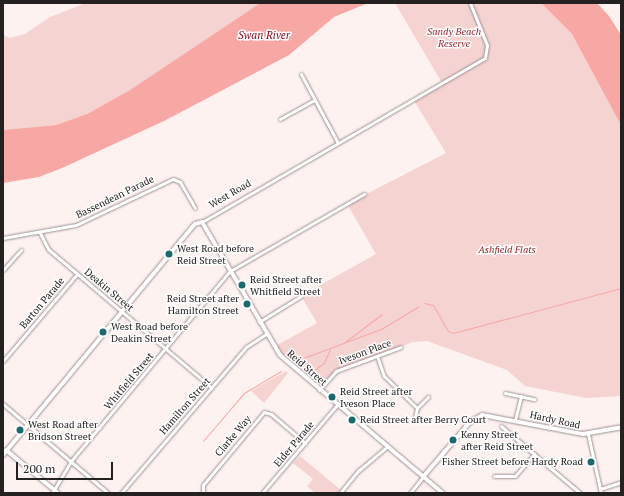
<!DOCTYPE html>
<style>
body{margin:0}
#map{position:relative;width:624px;height:496px;overflow:hidden;background:#fef2f1;font-family:"PT Serif",serif}
div>[style]{position:absolute}
[style*='--x']{left:calc(var(--x)*1px);top:calc(var(--y)*1px);width:calc(var(--w)*1px);rotate:calc(var(--a)*1deg)}
.green>*{inset:0;background:#f4d3d1}
.water>*{inset:0;background:#f7a8a5}
.stream>*{height:1px;margin:-0.5px;padding:0 0.5px;transform-origin:0.5px;border-radius:0.5px;background:#f7a8a5}
.roads{filter:drop-shadow(0 0 1px #9d9291) drop-shadow(0 0 1px #9d9291)}
.street>*{height:3px;margin:-1.5px;padding:0 1.5px;transform-origin:1.5px;border-radius:1.5px;background:#fff}
.secondary>*{height:4px;margin:-2px;padding:0 2px;transform-origin:2px;border-radius:2px;background:#fff}
.dots>*{width:11px;height:11px;translate:-50% -50%;box-sizing:border-box;border:2px solid #fff;border-radius:50%}
span{translate:-50% -50%;white-space:nowrap;text-align:center;line-height:1.15;-webkit-text-stroke:3px #fff;paint-order:stroke}
.park-label{font-size:10px;color:#96262e;font-style:italic}
.street-label{font-size:10px;color:#252120}
.poi-label{font-size:10px;color:#252120}
.left{translate:0 -50%;text-align:left}
.right{translate:-100% -50%;text-align:right}
.water-label{font-size:11px;color:#7f081b;font-style:italic}
.frame{position:absolute;inset:0;border:4px solid #252120;pointer-events:none}
.scale{position:absolute;left:16px;top:462px;width:97px;height:18px;box-sizing:border-box;border:2px solid #252120;border-top:0;padding-left:5px;font-size:12px;line-height:14px;white-space:nowrap;color:#252120;-webkit-text-stroke:3px #fff;paint-order:stroke}
</style>
<div id="map">
<div class="green">
<div style="clip-path:polygon(86px 3px,260px 3px,130px 90px,87px 114px,56px 125px,3px 130px,3px 35px,10px 38px,25px 34px,50px 17px)"></div>
<div style="clip-path:polygon(395px 3px,541px 3px,572px 34px,598px 78px,621px 125px,621px 396px,586px 398px,525px 386px,507px 370px,427px 341px,413px 342px,339px 370px,320px 390px,274px 347px,317px 323px,301px 296px,376px 254px,347px 204px,446px 153px,413px 99px,442px 83px)"></div>
<div style="clip-path:polygon(286px 371px,288px 373px,264px 403px,251px 391px)"></div>
<div style="clip-path:polygon(300px 456px,342px 491px,340px 493px,315px 493px,307px 486px,313px 479px,293px 463px)"></div>
</div>
<div class="water">
<div style="clip-path:polygon(260px 3px,368px 3px,334px 17px,289px 55px,164px 121px,62px 168px,39px 177px,3px 183px,3px 130px,56px 125px,87px 114px,130px 90px)"></div>
<div style="clip-path:polygon(541px 3px,597px 3px,609px 16px,621px 35px,621px 125px,572px 34px)"></div>
</div>
<div class="stream">
<div style="--x:424;--y:303;--w:9;--a:13"></div>
<div style="--x:433;--y:305;--w:30;--a:60"></div>
<div style="--x:448;--y:331;--w:5;--a:22"></div>
<div style="--x:453;--y:333;--w:174;--a:-15"></div>
<div style="--x:345;--y:342;--w:46;--a:-37.1"></div>
<div style="--x:298;--y:360;--w:89;--a:-20.5"></div>
<div style="--x:381;--y:329;--w:44;--a:-31.2"></div>
<div style="--x:315;--y:369;--w:11;--a:-34"></div>
<div style="--x:324;--y:363;--w:15;--a:-67"></div>
<div style="--x:203;--y:441;--w:63;--a:-49.5"></div>
<div style="--x:244;--y:393;--w:43;--a:-30.7"></div>
</div>
<div class="roads">
<div class="street">
<div style="--x:301;--y:74;--w:76;--a:61.8"></div>
<div style="--x:280;--y:119;--w:39;--a:-29"></div>
<div style="--x:202;--y:222;--w:327;--a:-30.1"></div>
<div style="--x:485;--y:58;--w:13;--a:-81"></div>
<div style="--x:487;--y:45;--w:45;--a:-112"></div>
<div style="--x:40;--y:233;--w:18;--a:63"></div>
<div style="--x:48;--y:249;--w:214;--a:40.3"></div>
<div style="--x:3;--y:238;--w:74;--a:-10.1"></div>
<div style="--x:76;--y:225;--w:107;--a:-25.4"></div>
<div style="--x:173;--y:179;--w:8;--a:23"></div>
<div style="--x:180;--y:182;--w:30;--a:60"></div>
<div style="--x:3;--y:270;--w:27;--a:-48"></div>
<div style="--x:259;--y:322;--w:49;--a:-31.8"></div>
<div style="--x:377;--y:356;--w:21;--a:71"></div>
<div style="--x:384;--y:376;--w:46;--a:44.1"></div>
<div style="--x:417;--y:408;--w:9;--a:103"></div>
<div style="--x:3;--y:361;--w:114;--a:-49.6"></div>
<div style="--x:319;--y:390;--w:25;--a:-48"></div>
<div style="--x:336;--y:371;--w:69;--a:-20.3"></div>
<div style="--x:505;--y:393;--w:30;--a:12"></div>
<div style="--x:3;--y:404;--w:138;--a:40.3"></div>
<div style="--x:417;--y:408;--w:16;--a:-45"></div>
<div style="--x:515;--y:420;--w:25;--a:-76"></div>
<div style="--x:501;--y:426;--w:104;--a:40.3"></div>
<div style="--x:588;--y:434;--w:60;--a:77.6"></div>
<div style="--x:494;--y:476;--w:21;--a:0"></div>
<div style="--x:515;--y:476;--w:29;--a:-49"></div>
<div style="--x:600;--y:489;--w:22;--a:-18"></div>
<div style="--x:52;--y:493;--w:37;--a:-59"></div>
<div style="--x:71;--y:461;--w:248;--a:-50.1"></div>
<div style="--x:230;--y:271;--w:155;--a:-29.9"></div>
<div style="--x:121;--y:493;--w:192;--a:-49.4"></div>
<div style="--x:246;--y:347;--w:24;--a:-33"></div>
<div style="--x:203;--y:493;--w:8;--a:-90"></div>
<div style="--x:203;--y:485;--w:95;--a:-50.1"></div>
<div style="--x:264;--y:412;--w:7;--a:16"></div>
<div style="--x:271;--y:414;--w:45;--a:40.5"></div>
<div style="--x:262;--y:493;--w:116;--a:-49.6"></div>
<div style="--x:340;--y:493;--w:28;--a:-51"></div>
<div style="--x:358;--y:471;--w:38;--a:-40"></div>
<div style="--x:410;--y:493;--w:21;--a:-51"></div>
</div>
<div class="secondary">
<div style="--x:6;--y:450;--w:67;--a:39.6"></div>
<div style="--x:3;--y:455;--w:300;--a:-50.3"></div>
<div style="--x:195;--y:224;--w:7;--a:-16"></div>
<div style="--x:202;--y:222;--w:154;--a:59.6"></div>
<div style="--x:280;--y:355;--w:214;--a:40.3"></div>
<div style="--x:423;--y:477;--w:72;--a:-49.5"></div>
<div style="--x:470;--y:422;--w:14;--a:-30"></div>
<div style="--x:482;--y:415;--w:103;--a:10.7"></div>
<div style="--x:583;--y:434;--w:39;--a:-10"></div>
</div>
</div>
<div class="dots">
<div style="left:169px;top:254px;background:#1b686d"></div>
<div style="left:242px;top:285px;background:#1b686d"></div>
<div style="left:247px;top:304px;background:#1b686d"></div>
<div style="left:103px;top:332px;background:#1b686d"></div>
<div style="left:332px;top:397px;background:#1b686d"></div>
<div style="left:352px;top:420px;background:#1b686d"></div>
<div style="left:20px;top:430px;background:#1b686d"></div>
<div style="left:453px;top:440px;background:#1b686d"></div>
<div style="left:591px;top:462px;background:#1b686d"></div>
</div>
<div class="park-label">
<span style="left:454px;top:37px">Sandy Beach<br>Reserve</span>
<span style="left:507px;top:250px">Ashfield Flats</span>
</div>
<div class="street-label">
<span style="left:230px;top:194px;rotate:-30deg">West Road</span>
<span style="left:115px;top:197px;rotate:-26deg">Bassendean Parade</span>
<span style="left:109px;top:290px;rotate:40deg">Deakin Street</span>
<span style="left:42px;top:303px;rotate:-50deg">Barton Parade</span>
<span style="left:365px;top:352px;rotate:-20deg">Iveson Place</span>
<span style="left:307px;top:368px;rotate:41deg">Reid Street</span>
<span style="left:129px;top:381px;rotate:-50deg">Whitfield Street</span>
<span style="left:185px;top:406px;rotate:-49deg">Hamilton Street</span>
<span style="left:555px;top:420px;rotate:12deg">Hardy Road</span>
<span style="left:233px;top:436px;rotate:-50deg">Clarke Way</span>
<span style="left:294px;top:444px;rotate:-50deg">Elder Parade</span>
</div>
<div class="poi-label">
<span class="left" style="left:177px;top:254px">West Road before<br>Reid Street</span>
<span class="left" style="left:250px;top:285px">Reid Street after<br>Whitfield Street</span>
<span class="right" style="left:239px;top:304px">Reid Street after<br>Hamilton Street</span>
<span class="left" style="left:111px;top:332px">West Road before<br>Deakin Street</span>
<span class="left" style="left:340px;top:397px">Reid Street after<br>Iveson Place</span>
<span class="left" style="left:360px;top:420px">Reid Street after Berry Court</span>
<span class="left" style="left:28px;top:430px">West Road after<br>Bridson Street</span>
<span class="left" style="left:461px;top:440px">Kenny Street<br>after Reid Street</span>
<span class="right" style="left:583px;top:462px">Fisher Street before Hardy Road</span>
</div>
<div class="water-label">
<span style="left:264px;top:35px">Swan River</span>
</div>
<div class="frame"></div>
<div class="scale">200 m</div>
</div>
